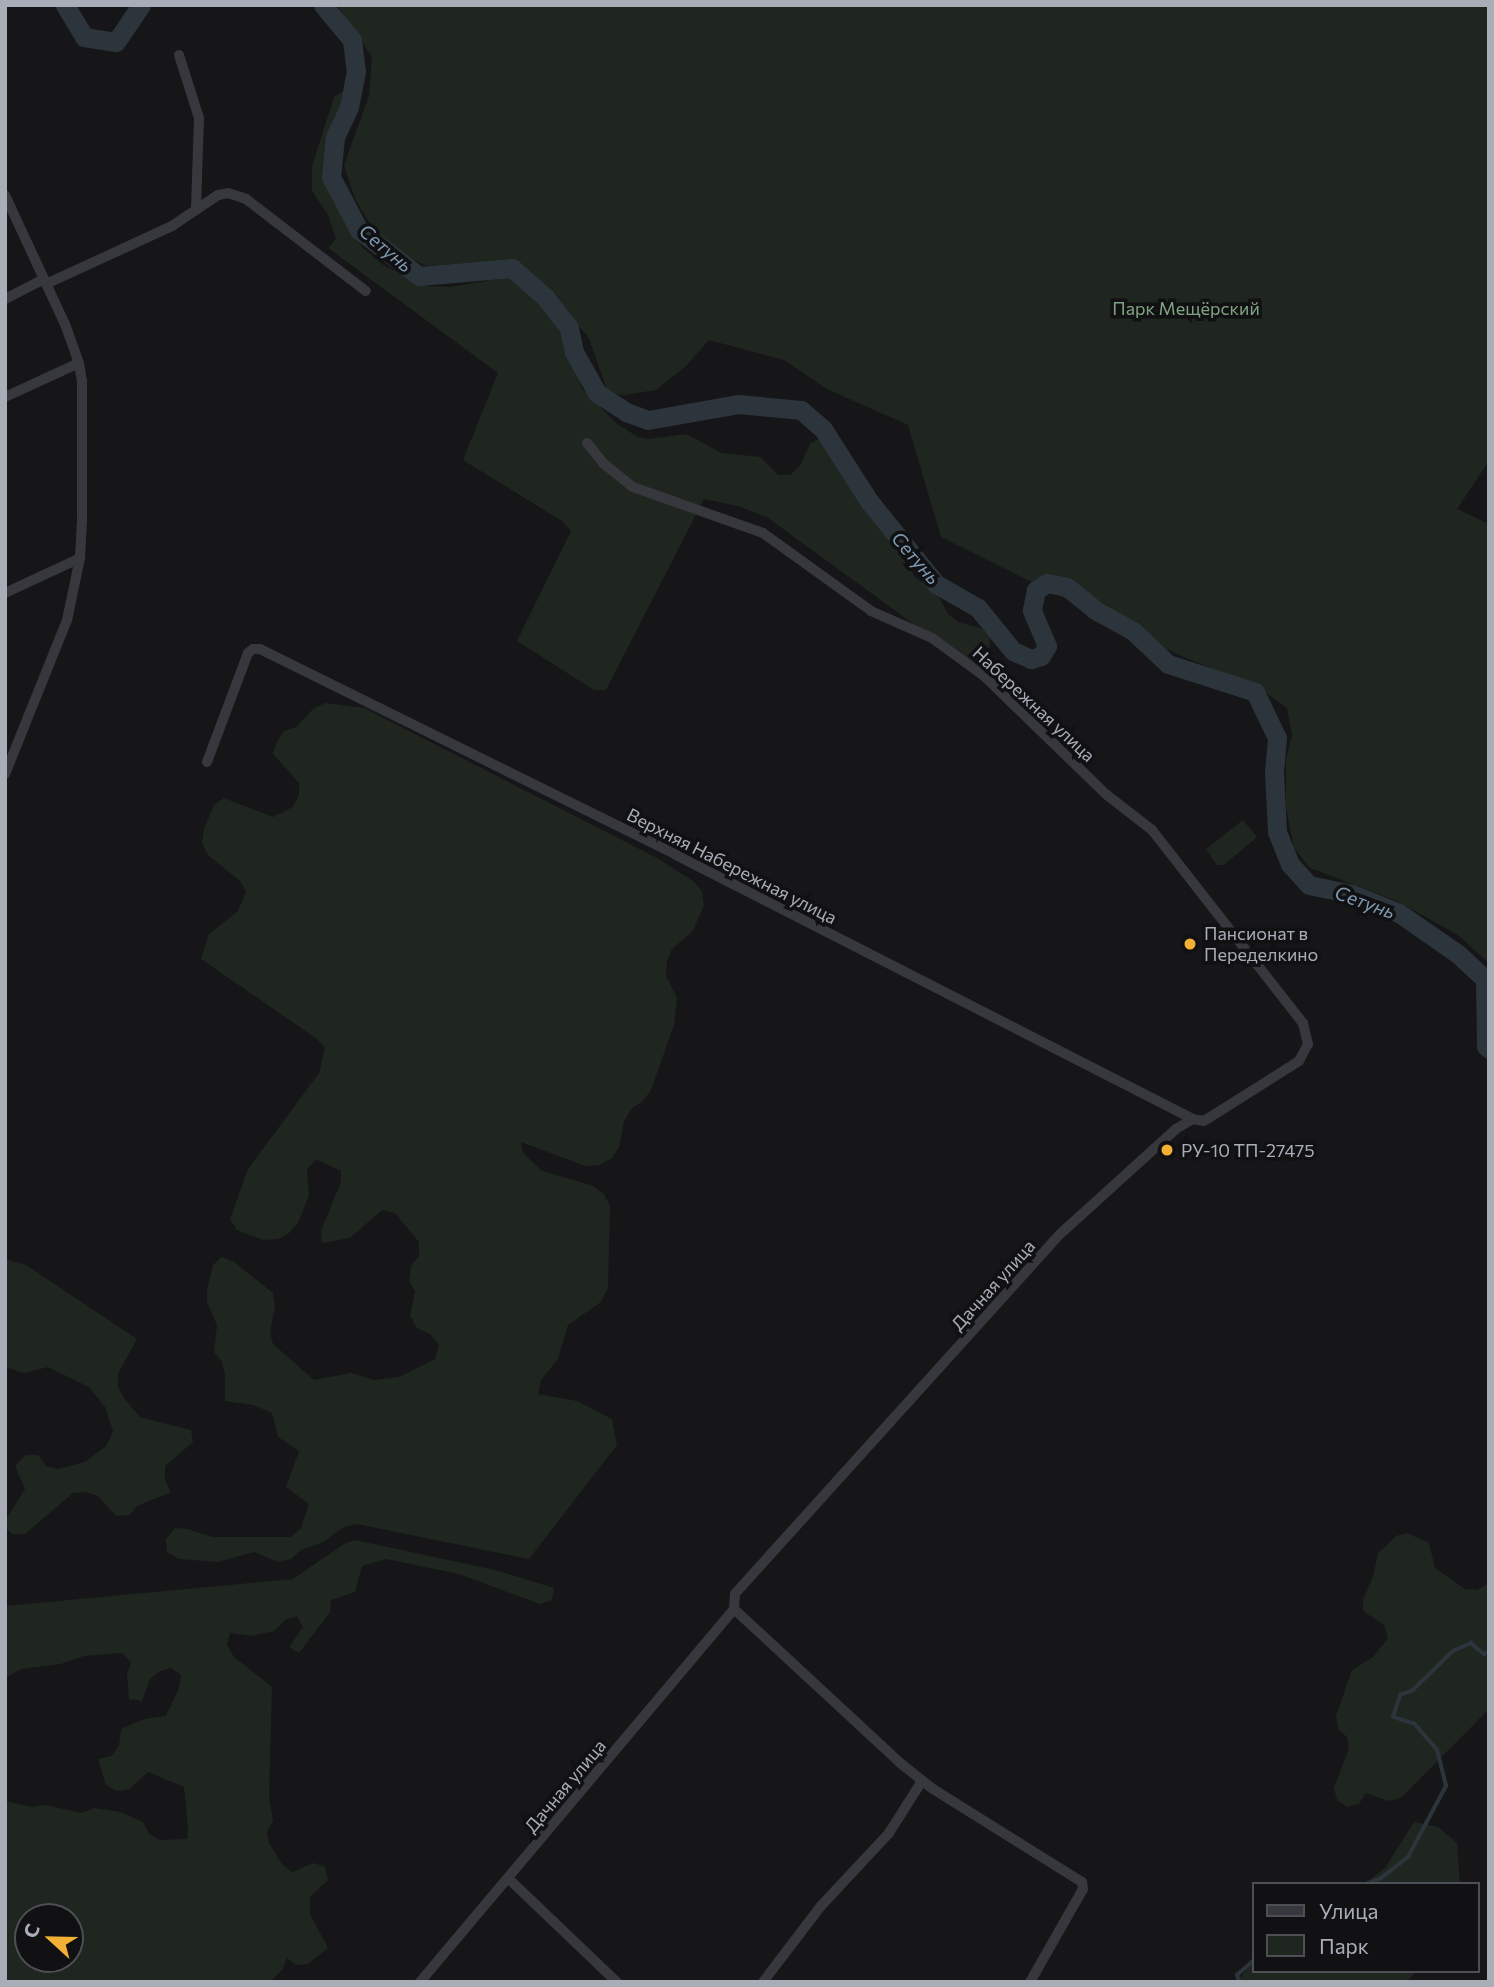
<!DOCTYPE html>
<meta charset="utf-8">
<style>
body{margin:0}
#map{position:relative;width:1494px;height:1987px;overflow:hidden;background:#161618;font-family:Commissioner,sans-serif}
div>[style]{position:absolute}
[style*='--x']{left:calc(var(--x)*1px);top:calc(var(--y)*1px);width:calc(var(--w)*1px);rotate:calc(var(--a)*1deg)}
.green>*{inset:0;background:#1e261f}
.stream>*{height:3.5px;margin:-1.75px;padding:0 1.75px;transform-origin:1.75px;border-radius:1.75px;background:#2c353c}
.river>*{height:19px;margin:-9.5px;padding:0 9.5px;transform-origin:9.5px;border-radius:9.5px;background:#2c353c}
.minor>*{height:10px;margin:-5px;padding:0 5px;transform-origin:5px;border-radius:5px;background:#37383d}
.dots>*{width:19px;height:19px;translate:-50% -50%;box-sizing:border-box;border:4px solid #111113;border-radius:50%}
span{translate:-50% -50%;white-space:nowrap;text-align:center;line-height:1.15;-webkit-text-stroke:7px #111113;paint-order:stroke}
.park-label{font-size:18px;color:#7fa381}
.street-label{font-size:18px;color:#a8adb8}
.poi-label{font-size:18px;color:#a8adb8}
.left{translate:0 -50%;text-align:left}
.water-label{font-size:19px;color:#7f9bb3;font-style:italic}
.frame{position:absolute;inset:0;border:7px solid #a8adb8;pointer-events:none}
.legend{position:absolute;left:1252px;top:1882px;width:228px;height:91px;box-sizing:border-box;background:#111113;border:2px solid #4d4f55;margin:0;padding:9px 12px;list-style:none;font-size:21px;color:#a8adb8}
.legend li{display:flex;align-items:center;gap:14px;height:35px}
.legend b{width:35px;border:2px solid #4d4f55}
.north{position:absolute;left:14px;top:1903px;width:70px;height:70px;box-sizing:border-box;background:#111113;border:2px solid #4d4f55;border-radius:50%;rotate:292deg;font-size:19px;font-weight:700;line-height:28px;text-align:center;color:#a8adb8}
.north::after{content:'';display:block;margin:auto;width:24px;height:32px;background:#f2b134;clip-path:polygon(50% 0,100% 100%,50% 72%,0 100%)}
</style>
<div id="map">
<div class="green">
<div style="clip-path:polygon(337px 5px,1489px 5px,1489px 461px,1457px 509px,1489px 524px,1489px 963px,1458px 935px,1397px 901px,1310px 868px,1294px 848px,1286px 808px,1286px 760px,1292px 735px,1287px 708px,1259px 688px,1177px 654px,941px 537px,908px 425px,827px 389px,784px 360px,709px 340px,686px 366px,656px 390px,624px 395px,608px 393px,589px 338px,535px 276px,495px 261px,427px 266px,398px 253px,375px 232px,355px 199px,344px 165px,369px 96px,372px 57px)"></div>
<div style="clip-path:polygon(345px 90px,329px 153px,327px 175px,349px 228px,363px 248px,383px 265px,427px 286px,451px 287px,510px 277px,521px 281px,557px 316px,582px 389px,617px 424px,638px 437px,649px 439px,686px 434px,722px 453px,760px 457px,778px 475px,790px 475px,800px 466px,810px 444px,820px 438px,831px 444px,915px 577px,936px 592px,948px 614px,958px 622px,981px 628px,990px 636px,989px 650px,982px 661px,971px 663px,963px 660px,768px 518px,738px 506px,704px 499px,606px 690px,594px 690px,517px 641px,571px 531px,562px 521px,463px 460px,498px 373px,328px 248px,336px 239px,328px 215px,312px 191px,312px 166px,334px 97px)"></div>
<div style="clip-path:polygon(326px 703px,364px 708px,657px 858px,693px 881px,702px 891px,704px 905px,693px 931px,672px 949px,667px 961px,666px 976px,677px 998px,674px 1025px,651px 1090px,643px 1101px,632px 1108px,624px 1121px,619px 1147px,612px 1158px,599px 1165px,585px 1166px,521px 1142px,523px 1153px,542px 1171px,591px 1185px,604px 1194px,610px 1206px,608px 1288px,601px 1302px,568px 1325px,558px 1359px,541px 1380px,538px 1394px,577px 1401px,612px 1419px,617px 1445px,529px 1559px,357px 1524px,344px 1527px,323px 1542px,301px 1550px,291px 1559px,278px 1562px,254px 1552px,218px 1562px,179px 1559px,167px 1552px,166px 1539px,175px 1528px,188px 1529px,212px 1537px,291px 1537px,301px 1528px,309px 1504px,286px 1487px,299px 1451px,278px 1437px,272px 1413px,253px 1405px,225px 1401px,225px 1375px,222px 1362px,214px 1352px,217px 1325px,207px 1302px,207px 1290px,213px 1265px,222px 1257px,234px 1262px,273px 1293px,275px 1307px,270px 1332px,273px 1344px,314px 1380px,351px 1373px,374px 1380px,399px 1377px,435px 1359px,439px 1345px,430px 1334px,417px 1328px,410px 1316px,415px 1291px,409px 1281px,411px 1266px,419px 1256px,419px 1242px,395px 1213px,382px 1210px,350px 1238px,322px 1243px,321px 1231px,341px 1182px,341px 1171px,316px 1159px,307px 1170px,309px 1195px,298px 1223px,289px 1233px,278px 1239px,263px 1240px,237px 1230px,230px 1219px,248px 1169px,319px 1073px,325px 1048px,317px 1039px,201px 959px,209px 934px,238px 911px,246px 891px,240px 881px,208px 855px,202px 843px,204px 829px,214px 805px,224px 798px,273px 817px,293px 807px,299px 795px,299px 783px,273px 754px,277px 742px,284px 731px,296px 727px,314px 708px)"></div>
<div style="clip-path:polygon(1243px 820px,1257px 837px,1224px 865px,1217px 865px,1206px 849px)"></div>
<div style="clip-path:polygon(5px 1259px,26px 1265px,137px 1339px,118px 1374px,118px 1387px,124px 1398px,140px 1417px,191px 1430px,193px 1442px,165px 1466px,165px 1480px,171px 1492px,137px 1506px,130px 1515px,116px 1516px,98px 1496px,85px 1492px,73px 1493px,25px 1534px,12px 1534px,5px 1527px,5px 1521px,25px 1489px,15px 1466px,26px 1455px,38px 1455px,46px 1466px,58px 1469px,85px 1462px,107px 1445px,113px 1431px,105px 1407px,89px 1387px,48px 1367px,24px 1373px,5px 1367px)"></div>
<div style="clip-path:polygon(1407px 1533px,1429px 1543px,1435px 1568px,1465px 1589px,1477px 1590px,1489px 1583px,1489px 1709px,1401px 1798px,1389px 1801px,1366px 1793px,1359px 1804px,1347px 1807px,1337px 1800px,1334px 1788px,1349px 1749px,1347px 1737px,1338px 1729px,1336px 1716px,1352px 1670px,1373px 1657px,1388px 1638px,1384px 1625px,1363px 1611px,1363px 1599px,1373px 1577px,1378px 1553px,1396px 1536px)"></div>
<div style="clip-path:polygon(evenodd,355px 1540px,495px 1570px,554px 1588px,552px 1600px,540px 1604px,459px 1574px,386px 1559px,362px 1566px,355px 1592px,331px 1600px,330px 1612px,299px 1653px,289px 1647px,303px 1627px,297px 1616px,285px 1620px,274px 1631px,251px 1636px,230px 1633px,227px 1645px,234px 1657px,272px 1687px,269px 1795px,273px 1821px,267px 1831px,269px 1843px,282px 1864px,292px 1872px,314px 1863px,325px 1867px,328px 1880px,310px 1897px,310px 1914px,328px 1948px,308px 1964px,296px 1965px,287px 1958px,282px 1970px,270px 1982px,5px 1982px,5px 1801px,32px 1807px,45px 1805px,82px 1813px,94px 1808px,120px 1812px,143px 1822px,149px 1834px,160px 1840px,187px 1839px,188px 1830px,184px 1787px,148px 1772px,129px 1789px,117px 1791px,106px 1785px,98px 1759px,112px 1756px,119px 1745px,121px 1729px,144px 1719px,166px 1716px,179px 1688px,181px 1675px,171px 1668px,160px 1671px,150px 1679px,142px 1701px,129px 1699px,127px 1674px,131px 1663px,123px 1653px,84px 1656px,61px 1664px,21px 1669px,5px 1678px,5px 1606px,293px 1579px,344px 1544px,355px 1540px,70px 1917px,70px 1959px,28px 1959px,28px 1917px,70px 1917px)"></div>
<div style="clip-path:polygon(1414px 1822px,1438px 1827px,1457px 1843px,1460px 1884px,1364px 1884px,1385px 1868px)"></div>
<div style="clip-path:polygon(1254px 1960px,1254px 1971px,1417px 1971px,1407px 1982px,1237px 1982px)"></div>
</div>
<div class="stream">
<div style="--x:1366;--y:1884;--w:15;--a:-20"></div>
<div style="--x:1380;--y:1879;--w:36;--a:-38"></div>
<div style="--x:1408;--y:1857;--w:81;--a:-61.8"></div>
<div style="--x:1446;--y:1786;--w:37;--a:-104"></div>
<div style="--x:1437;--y:1750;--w:35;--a:-131"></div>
<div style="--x:1414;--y:1724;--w:22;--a:-162"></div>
<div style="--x:1393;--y:1717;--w:23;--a:-72"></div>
<div style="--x:1400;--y:1695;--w:14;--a:-21"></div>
<div style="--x:1413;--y:1690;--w:56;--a:-44.3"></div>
<div style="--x:1453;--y:1651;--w:20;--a:-24"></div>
<div style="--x:1471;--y:1643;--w:17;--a:40"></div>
<div style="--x:1484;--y:1654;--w:5;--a:-22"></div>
<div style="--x:1239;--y:1982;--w:7;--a:-106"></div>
<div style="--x:1237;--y:1975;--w:23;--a:-41"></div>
</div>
<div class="river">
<div style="--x:65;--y:5;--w:37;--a:59"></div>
<div style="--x:84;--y:37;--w:32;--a:9"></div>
<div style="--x:116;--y:42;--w:45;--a:-56"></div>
<div style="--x:323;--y:5;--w:45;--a:50.4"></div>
<div style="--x:352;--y:40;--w:31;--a:83"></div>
<div style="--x:356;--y:71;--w:37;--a:101"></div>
<div style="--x:349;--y:107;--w:33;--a:115"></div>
<div style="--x:335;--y:137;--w:40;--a:95.7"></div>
<div style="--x:331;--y:177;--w:60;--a:62.2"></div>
<div style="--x:359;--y:230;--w:76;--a:37.5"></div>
<div style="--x:419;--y:276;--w:93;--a:-4.9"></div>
<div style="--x:512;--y:268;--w:44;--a:41.3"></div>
<div style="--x:545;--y:297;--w:39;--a:52"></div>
<div style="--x:569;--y:328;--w:25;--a:78"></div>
<div style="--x:574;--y:352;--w:47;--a:60.7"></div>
<div style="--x:597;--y:393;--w:35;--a:33"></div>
<div style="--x:626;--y:412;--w:23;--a:20"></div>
<div style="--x:648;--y:420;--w:91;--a:-10.1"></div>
<div style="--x:738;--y:404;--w:63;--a:5.4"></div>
<div style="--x:801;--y:410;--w:29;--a:41"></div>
<div style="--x:823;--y:429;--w:85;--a:57.4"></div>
<div style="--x:869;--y:501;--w:107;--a:51.1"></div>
<div style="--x:936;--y:584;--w:48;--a:29.7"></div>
<div style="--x:978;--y:608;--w:55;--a:50.9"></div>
<div style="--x:1013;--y:651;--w:20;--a:24"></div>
<div style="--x:1031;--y:659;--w:10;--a:-17"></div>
<div style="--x:1041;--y:656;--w:12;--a:-59"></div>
<div style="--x:1047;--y:646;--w:39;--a:-113"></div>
<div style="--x:1032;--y:610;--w:20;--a:-79"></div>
<div style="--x:1036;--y:590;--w:13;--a:-32"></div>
<div style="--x:1047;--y:583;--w:20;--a:11"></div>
<div style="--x:1067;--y:587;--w:36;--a:39"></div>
<div style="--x:1095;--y:610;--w:43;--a:28.9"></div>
<div style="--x:1133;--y:631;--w:48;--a:43.3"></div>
<div style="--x:1168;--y:664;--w:91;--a:17.8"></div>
<div style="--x:1255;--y:692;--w:51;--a:64.4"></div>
<div style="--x:1277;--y:738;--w:34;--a:95"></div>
<div style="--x:1274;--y:772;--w:60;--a:87.1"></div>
<div style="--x:1277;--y:832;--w:35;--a:68"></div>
<div style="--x:1290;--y:864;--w:28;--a:48"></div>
<div style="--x:1309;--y:885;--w:44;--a:11.8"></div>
<div style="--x:1352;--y:894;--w:51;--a:22"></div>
<div style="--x:1399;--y:913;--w:72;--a:34.8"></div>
<div style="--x:1458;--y:954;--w:37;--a:43"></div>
<div style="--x:1485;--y:979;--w:67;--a:89.1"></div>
<div style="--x:1486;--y:1046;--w:4;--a:45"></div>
</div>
<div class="minor">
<div style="--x:179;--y:55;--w:66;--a:72.4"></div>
<div style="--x:199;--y:118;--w:92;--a:91.9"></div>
<div style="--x:5;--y:195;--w:142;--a:65.1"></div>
<div style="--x:65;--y:324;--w:41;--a:70.3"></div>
<div style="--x:79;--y:363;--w:18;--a:81"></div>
<div style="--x:82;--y:381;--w:139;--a:90"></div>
<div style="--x:82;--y:520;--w:38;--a:93"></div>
<div style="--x:80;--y:558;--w:63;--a:101.8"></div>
<div style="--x:67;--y:620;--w:166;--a:111.9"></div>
<div style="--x:46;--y:284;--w:139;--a:-24.7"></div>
<div style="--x:172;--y:226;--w:55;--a:-34"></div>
<div style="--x:218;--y:195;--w:10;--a:-11"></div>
<div style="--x:228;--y:193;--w:19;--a:18"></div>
<div style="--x:246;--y:199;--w:151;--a:37.5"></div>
<div style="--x:5;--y:299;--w:44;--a:-27.1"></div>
<div style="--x:5;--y:397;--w:81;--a:-24.7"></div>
<div style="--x:587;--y:443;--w:26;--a:51"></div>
<div style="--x:603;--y:463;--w:38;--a:39"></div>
<div style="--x:633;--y:487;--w:138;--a:19.5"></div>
<div style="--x:763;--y:533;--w:133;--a:35.8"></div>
<div style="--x:871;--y:611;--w:67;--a:23.9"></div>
<div style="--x:932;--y:638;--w:64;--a:36.2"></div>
<div style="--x:984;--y:676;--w:171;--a:44.1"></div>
<div style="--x:1107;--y:795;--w:57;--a:37.9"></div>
<div style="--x:1152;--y:830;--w:245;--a:52"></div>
<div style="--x:1303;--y:1023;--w:22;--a:77"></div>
<div style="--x:1308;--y:1044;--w:19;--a:118"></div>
<div style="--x:1299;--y:1061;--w:112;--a:147.7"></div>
<div style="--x:1204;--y:1121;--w:11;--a:-170"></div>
<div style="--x:1193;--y:1119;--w:20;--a:150"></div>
<div style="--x:1176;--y:1129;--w:156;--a:137.8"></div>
<div style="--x:1060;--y:1234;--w:485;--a:132.1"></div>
<div style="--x:735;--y:1594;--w:15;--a:94"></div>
<div style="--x:5;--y:593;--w:83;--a:-25"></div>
<div style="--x:207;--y:762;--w:116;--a:-69.4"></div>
<div style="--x:248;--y:653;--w:6;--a:-39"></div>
<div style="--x:253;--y:649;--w:7;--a:0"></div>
<div style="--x:260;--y:649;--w:464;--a:26.3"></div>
<div style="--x:676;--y:855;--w:581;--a:27.05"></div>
<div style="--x:734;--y:1609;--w:225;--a:42.8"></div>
<div style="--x:899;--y:1762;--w:43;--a:38.5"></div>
<div style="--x:933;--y:1789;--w:176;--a:32"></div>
<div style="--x:1082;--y:1882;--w:7;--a:82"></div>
<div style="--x:1083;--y:1889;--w:107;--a:119.7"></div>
<div style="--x:508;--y:1878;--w:151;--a:43.7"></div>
<div style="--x:420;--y:1982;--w:488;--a:-49.9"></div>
<div style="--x:763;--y:1982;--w:96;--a:-52.7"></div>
<div style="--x:821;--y:1906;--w:100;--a:-47"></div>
<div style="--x:889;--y:1833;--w:62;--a:-57.6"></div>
</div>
<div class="dots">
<div style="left:1190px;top:944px;background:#f2b134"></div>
<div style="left:1167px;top:1150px;background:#f2b134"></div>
</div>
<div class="park-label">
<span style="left:1186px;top:308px">Парк Мещёрский</span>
</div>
<div class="street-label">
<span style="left:1034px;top:704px;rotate:43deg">Набережная улица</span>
<span style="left:732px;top:866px;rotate:27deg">Верхняя Набережная улица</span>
<span style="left:993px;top:1285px;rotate:-48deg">Дачная улица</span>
<span style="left:565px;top:1786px;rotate:-50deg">Дачная улица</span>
</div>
<div class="poi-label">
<span class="left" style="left:1204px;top:944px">Пансионат в<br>Переделкино</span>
<span class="left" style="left:1181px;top:1150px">РУ-10 ТП-27475</span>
</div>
<div class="water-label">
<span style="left:386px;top:248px;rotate:40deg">Сетунь</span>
<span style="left:916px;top:558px;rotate:49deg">Сетунь</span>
<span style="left:1365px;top:902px;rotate:20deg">Сетунь</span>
</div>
<div class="frame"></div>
<ul class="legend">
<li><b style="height:9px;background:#37383d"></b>Улица</li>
<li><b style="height:19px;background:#1e261f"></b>Парк</li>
</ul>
<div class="north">С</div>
</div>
